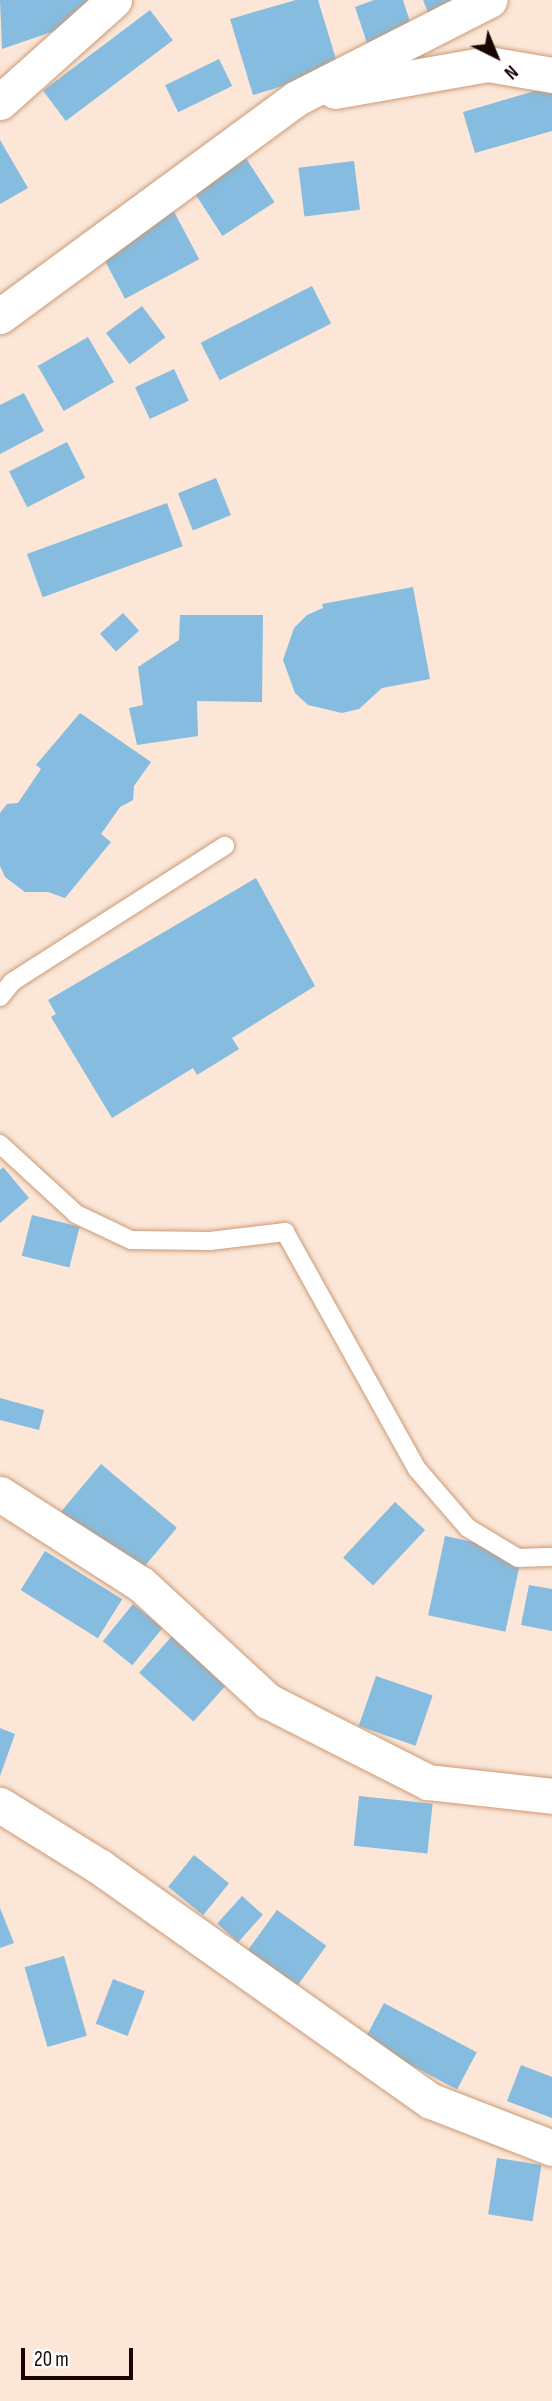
<!DOCTYPE html>
<style>
body{margin:0}
#map{position:relative;width:552px;height:2401px;overflow:hidden;background:#fbe6d7;font-family:"Sofia Sans Condensed",sans-serif}
div>[style]{position:absolute}
[style*='--x']{left:calc(var(--x)*1px);top:calc(var(--y)*1px);width:calc(var(--w)*1px);rotate:calc(var(--a)*1deg)}
.building>*{inset:0;background:#85bcdf;transform-origin:0 0}
.roads{filter:drop-shadow(0 0 2px #cb9a76) drop-shadow(0 0 2px #cb9a76)}
.service>*{height:18px;margin:-9px;padding:0 9px;transform-origin:9px;border-radius:9px;background:#fff}
.minor>*{height:35px;margin:-17.5px;padding:0 17.5px;transform-origin:17.5px;border-radius:17.5px;background:#fff}
span{translate:-50% -50%;white-space:nowrap;text-align:center;line-height:1.15;-webkit-text-stroke:5px #fff;paint-order:stroke}
.north{position:absolute;left:461px;top:21px;width:70px;height:70px;-webkit-text-stroke:5px #fff;paint-order:stroke;rotate:137deg;font-size:19px;font-weight:700;line-height:28px;text-align:center;color:#180700}
.north::after{content:'';display:block;margin:auto;width:24px;height:32px;background:#180700;clip-path:polygon(50% 0,100% 100%,50% 72%,0 100%)}
.scale{position:absolute;left:21px;top:2348px;width:112px;height:32px;box-sizing:border-box;border:4px solid #180700;border-top:0;padding-left:9px;font-size:21px;line-height:24px;white-space:nowrap;color:#180700;-webkit-text-stroke:5px #fff;paint-order:stroke}
</style>
<div id="map">
<div class="building">
<div style="clip-path:polygon(0 0,103px 0,107px 13px,2px 49px)"></div>
<div style="clip-path:polygon(296px 0,318px 0,339px 69px,253px 95px,230px 19px)"></div>
<div style="clip-path:polygon(374px 0,403px 0,412px 28px,367px 43px,355px 7px)"></div>
<div style="clip-path:polygon(423px 0,471px 0,429px 15px)"></div>
<div style="left:150px;top:10px;width:38px;height:134px;rotate:53deg"></div>
<div style="left:219px;top:59px;width:30px;height:60px;rotate:64deg"></div>
<div style="clip-path:polygon(552px 86px,552px 131px,475px 153px,463px 112px)"></div>
<div style="clip-path:polygon(0 140px,28px 188px,0 204px)"></div>
<div style="left:238px;top:146px;width:67px;height:62px;rotate:57deg"></div>
<div style="left:354px;top:161px;width:49px;height:56px;rotate:83deg"></div>
<div style="left:172px;top:208px;width:58px;height:84px;rotate:62deg"></div>
<div style="left:312px;top:286px;width:42px;height:125px;rotate:63deg"></div>
<div style="left:142px;top:306px;width:39px;height:45px;rotate:53deg"></div>
<div style="left:88px;top:337px;width:52px;height:58px;rotate:60deg"></div>
<div style="left:174px;top:369px;width:35px;height:43px;rotate:65deg"></div>
<div style="clip-path:polygon(24px 393px,44px 431px,0 454px,0 405px)"></div>
<div style="left:67px;top:442px;width:40px;height:65px;rotate:63deg"></div>
<div style="left:216px;top:478px;width:40px;height:41px;rotate:68deg"></div>
<div style="left:167px;top:503px;width:46px;height:149px;rotate:70deg"></div>
<div style="clip-path:polygon(413px 587px,430px 679px,382px 688px,359px 709px,342px 713px,308px 705px,295px 693px,283px 660px,294px 628px,307px 615px,323px 608px,322px 604px)"></div>
<div style="left:123px;top:613px;width:24px;height:31px;rotate:48deg"></div>
<div style="clip-path:polygon(180px 615px,263px 615px,262px 702px,197px 701px,198px 736px,137px 745px,129px 708px,143px 705px,138px 667px,179px 640px)"></div>
<div style="clip-path:polygon(80px 713px,151px 762px,134px 786px,133px 800px,120px 807px,101px 834px,111px 842px,65px 898px,48px 892px,25px 892px,5px 877px,0 866px,0 813px,7px 804px,18px 803px,41px 769px,36px 765px)"></div>
<div style="clip-path:polygon(256px 878px,315px 986px,232px 1038px,239px 1049px,197px 1075px,193px 1068px,112px 1118px,51px 1017px,56px 1014px,48px 1000px)"></div>
<div style="clip-path:polygon(3px 1167px,29px 1198px,0 1223px,0 1170px)"></div>
<div style="left:32px;top:1215px;width:49px;height:42px;rotate:14deg"></div>
<div style="clip-path:polygon(0 1398px,44px 1410px,39px 1430px,0 1420px)"></div>
<div style="left:101px;top:1464px;width:99px;height:63px;rotate:40deg"></div>
<div style="left:395px;top:1502px;width:41px;height:76px;rotate:43deg"></div>
<div style="left:445px;top:1536px;width:79px;height:81px;rotate:12deg"></div>
<div style="left:45px;top:1551px;width:91px;height:46px;rotate:32deg"></div>
<div style="clip-path:polygon(529px 1585px,552px 1589px,552px 1631px,521px 1625px)"></div>
<div style="left:133px;top:1604px;width:38px;height:48px;rotate:39deg"></div>
<div style="left:174px;top:1634px;width:73px;height:52px;rotate:42deg"></div>
<div style="left:376px;top:1676px;width:60px;height:53px;rotate:19deg"></div>
<div style="clip-path:polygon(0 1728px,15px 1734px,0 1776px)"></div>
<div style="left:359px;top:1796px;width:74px;height:50px;rotate:6deg"></div>
<div style="left:194px;top:1855px;width:45px;height:41px;rotate:39deg"></div>
<div style="left:242px;top:1896px;width:28px;height:37px;rotate:42deg"></div>
<div style="clip-path:polygon(0 1908px,14px 1943px,0 1948px)"></div>
<div style="left:277px;top:1910px;width:61px;height:58px;rotate:36deg"></div>
<div style="left:64px;top:1956px;width:83px;height:41px;rotate:74deg"></div>
<div style="left:113px;top:1979px;width:34px;height:48px;rotate:21deg"></div>
<div style="left:384px;top:2003px;width:105px;height:42px;rotate:28deg"></div>
<div style="clip-path:polygon(521px 2065px,552px 2077px,552px 2118px,507px 2101px)"></div>
<div style="left:497px;top:2158px;width:45px;height:57px;rotate:9deg"></div>
</div>
<div class="roads">
<div class="service">
<div style="--x:0;--y:997;--w:19;--a:-51"></div>
<div style="--x:12;--y:982;--w:253;--a:-32.6"></div>
<div style="--x:0;--y:1144;--w:103;--a:42.6"></div>
<div style="--x:76;--y:1214;--w:61;--a:25.3"></div>
<div style="--x:131;--y:1240;--w:79;--a:0.7"></div>
<div style="--x:210;--y:1241;--w:76;--a:-6.8"></div>
<div style="--x:285;--y:1232;--w:271;--a:60.9"></div>
<div style="--x:417;--y:1469;--w:78;--a:49.2"></div>
<div style="--x:468;--y:1528;--w:58;--a:31"></div>
<div style="--x:518;--y:1558;--w:34;--a:-2"></div>
</div>
<div class="minor">
<div style="--x:335;--y:91;--w:155;--a:-10"></div>
<div style="--x:488;--y:64;--w:65;--a:9.8"></div>
<div style="--x:0;--y:102;--w:153;--a:-41.8"></div>
<div style="--x:0;--y:316;--w:368;--a:-36.3"></div>
<div style="--x:297;--y:98;--w:216;--a:-27"></div>
<div style="--x:0;--y:1494;--w:167;--a:32.6"></div>
<div style="--x:141;--y:1584;--w:173;--a:42.7"></div>
<div style="--x:268;--y:1701;--w:179;--a:26.9"></div>
<div style="--x:428;--y:1782;--w:125;--a:6.4"></div>
<div style="--x:0;--y:1805;--w:118;--a:31.8"></div>
<div style="--x:100;--y:1867;--w:405;--a:35.3"></div>
<div style="--x:431;--y:2101;--w:130;--a:21.2"></div>
</div>
</div>
<div class="north">N</div>
<div class="scale">20 m</div>
</div>
